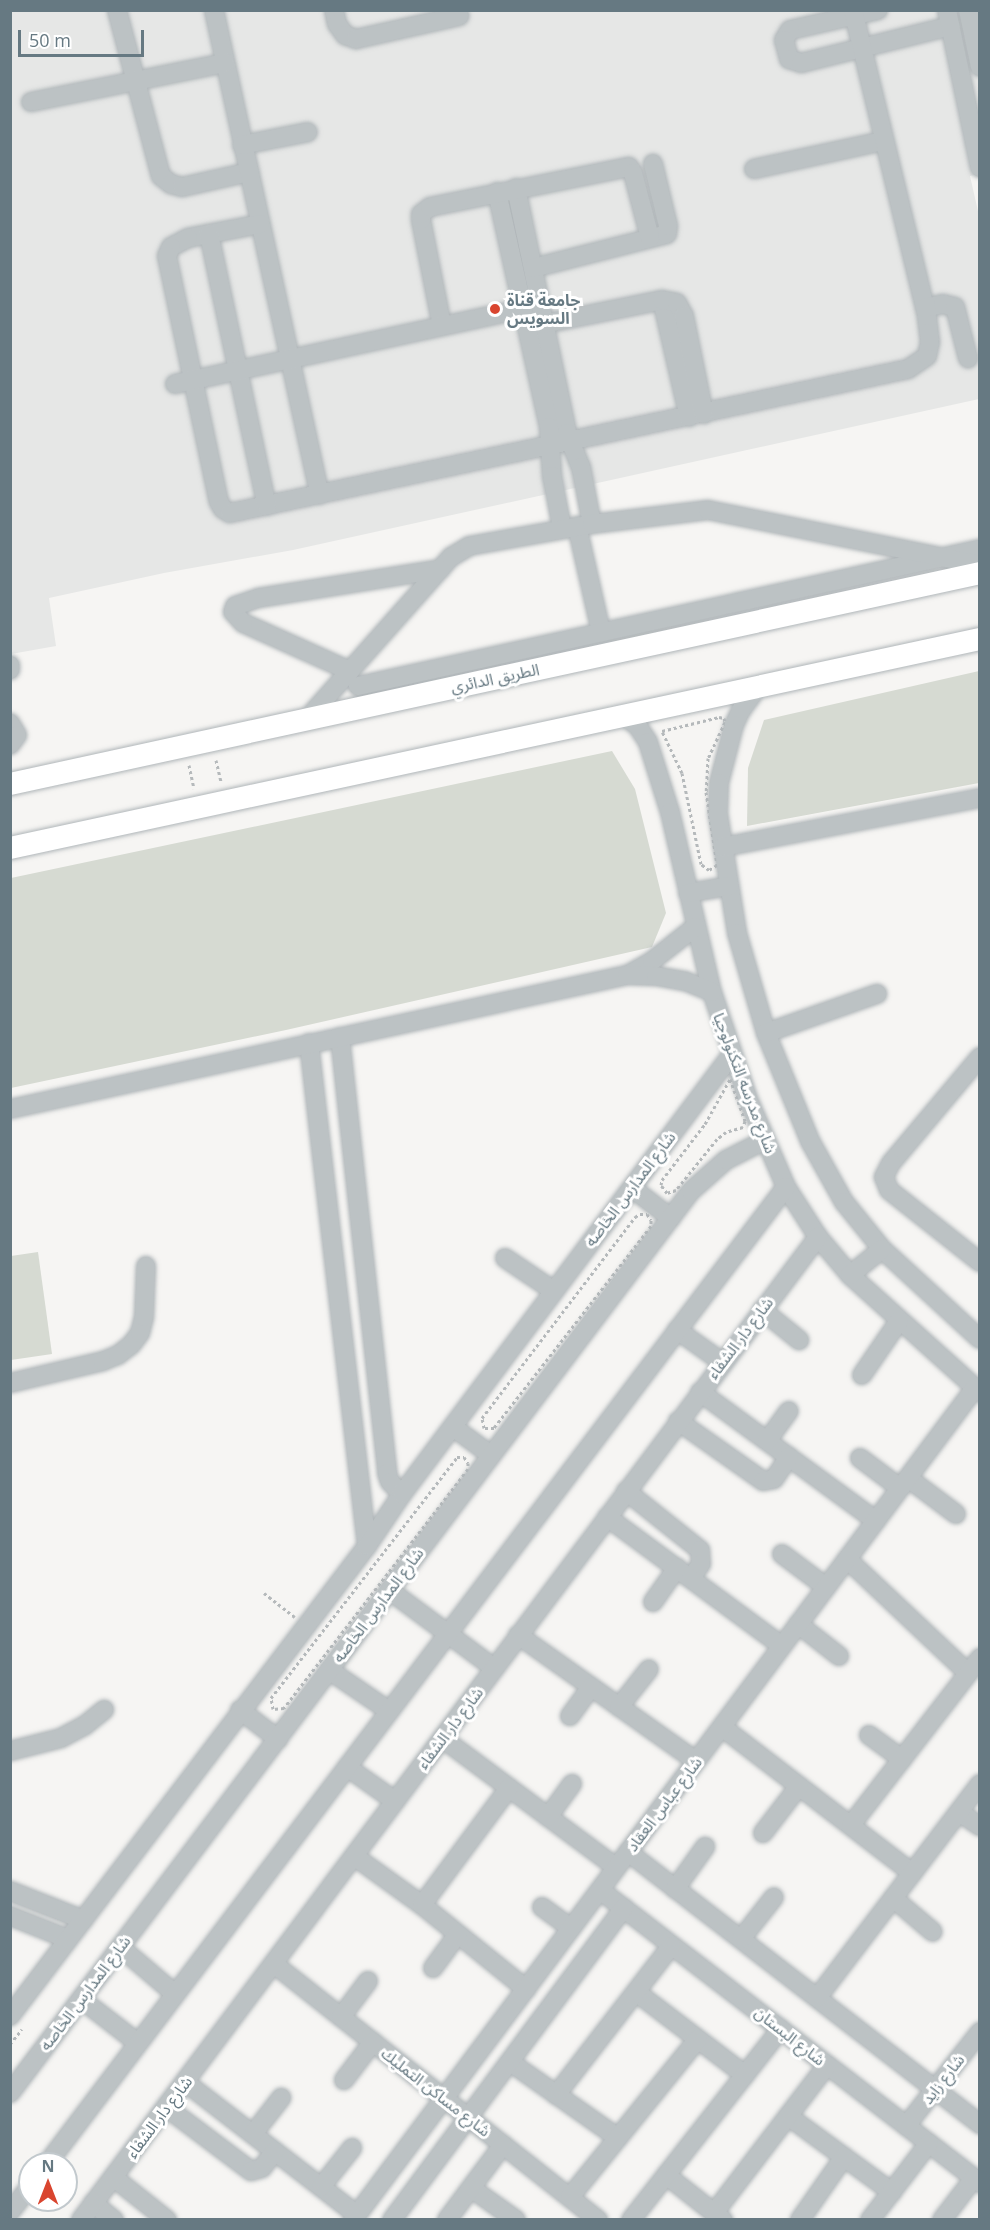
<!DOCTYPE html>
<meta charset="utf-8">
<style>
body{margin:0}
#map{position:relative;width:990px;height:2230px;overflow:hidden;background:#f6f5f3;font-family:"Open Sans","Noto Sans Arabic",sans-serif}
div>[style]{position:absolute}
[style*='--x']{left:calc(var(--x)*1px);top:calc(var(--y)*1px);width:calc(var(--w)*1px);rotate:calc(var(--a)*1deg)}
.built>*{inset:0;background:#e6e7e6}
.green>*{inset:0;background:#d6dad2}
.path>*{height:3px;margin-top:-1.5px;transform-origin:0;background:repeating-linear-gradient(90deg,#b5b9bb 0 3px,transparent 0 6px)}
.roads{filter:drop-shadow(0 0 2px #b0b6b9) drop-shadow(0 0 2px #b0b6b9)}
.minor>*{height:18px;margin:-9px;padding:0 9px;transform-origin:9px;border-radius:9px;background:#bcc2c4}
.major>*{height:22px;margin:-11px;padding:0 11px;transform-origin:11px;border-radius:11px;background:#fff}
.dots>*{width:16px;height:16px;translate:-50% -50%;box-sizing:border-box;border:3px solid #fff;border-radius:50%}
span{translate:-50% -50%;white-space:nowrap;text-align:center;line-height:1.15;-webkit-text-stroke:6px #fff;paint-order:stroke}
.poi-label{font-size:16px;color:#667982;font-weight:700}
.left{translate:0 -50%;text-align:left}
.street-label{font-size:16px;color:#667982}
.frame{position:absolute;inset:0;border:12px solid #667982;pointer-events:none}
.north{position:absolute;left:18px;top:2152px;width:60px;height:60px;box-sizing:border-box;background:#fff;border:2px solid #c2c9cd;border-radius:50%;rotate:0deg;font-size:16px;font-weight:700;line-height:24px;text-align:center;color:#667982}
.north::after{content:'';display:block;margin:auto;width:21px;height:27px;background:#d9452f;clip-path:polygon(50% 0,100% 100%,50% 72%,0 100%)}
.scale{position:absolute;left:18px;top:30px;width:126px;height:27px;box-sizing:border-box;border:3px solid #667982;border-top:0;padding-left:8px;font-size:18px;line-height:21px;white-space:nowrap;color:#667982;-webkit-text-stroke:4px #fff;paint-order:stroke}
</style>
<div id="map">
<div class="built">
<div style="clip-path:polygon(10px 11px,979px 11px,979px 174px,970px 176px,980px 220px,979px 399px,293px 550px,164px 573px,49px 598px,56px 646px,11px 654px)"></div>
</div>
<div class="green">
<div style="clip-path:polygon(979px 671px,979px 783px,747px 826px,748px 768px,764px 720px)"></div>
<div style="clip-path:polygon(612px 751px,635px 789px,666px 913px,652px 947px,286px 1030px,11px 1088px,11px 878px)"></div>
<div style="clip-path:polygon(38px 1252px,52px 1354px,11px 1360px,11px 1256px)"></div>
</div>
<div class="path">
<div style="--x:719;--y:717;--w:5;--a:11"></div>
<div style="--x:724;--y:718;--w:4;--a:76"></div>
<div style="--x:725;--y:722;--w:40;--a:115"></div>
<div style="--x:708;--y:758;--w:34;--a:93"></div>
<div style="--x:706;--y:792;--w:74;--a:81.4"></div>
<div style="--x:717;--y:865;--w:9;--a:148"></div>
<div style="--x:709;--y:870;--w:10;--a:-143"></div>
<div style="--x:701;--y:864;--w:93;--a:-101.8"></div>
<div style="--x:682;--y:773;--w:47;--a:-115.5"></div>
<div style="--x:662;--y:731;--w:59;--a:-13.8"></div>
<div style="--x:216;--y:760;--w:23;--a:77"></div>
<div style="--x:189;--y:765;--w:24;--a:78"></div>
<div style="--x:730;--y:1079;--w:45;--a:70.3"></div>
<div style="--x:745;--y:1121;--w:6;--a:108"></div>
<div style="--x:743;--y:1127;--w:18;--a:164"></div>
<div style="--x:726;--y:1132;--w:11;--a:142"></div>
<div style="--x:717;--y:1139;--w:65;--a:128.8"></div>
<div style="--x:676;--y:1190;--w:9;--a:162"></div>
<div style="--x:667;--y:1193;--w:10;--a:-127"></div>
<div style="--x:661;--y:1185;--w:5;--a:-79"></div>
<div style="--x:662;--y:1180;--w:71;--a:-52.5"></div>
<div style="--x:705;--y:1124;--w:51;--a:-60.9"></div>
<div style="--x:640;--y:1214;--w:7;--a:0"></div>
<div style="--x:647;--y:1214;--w:7;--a:56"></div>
<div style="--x:651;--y:1220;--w:6;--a:90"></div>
<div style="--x:651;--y:1226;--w:256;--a:127.9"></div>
<div style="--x:494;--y:1428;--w:10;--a:180"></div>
<div style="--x:484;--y:1428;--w:10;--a:-101"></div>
<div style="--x:482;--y:1418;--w:253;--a:-52.7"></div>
<div style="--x:635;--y:1217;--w:6;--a:-31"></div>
<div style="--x:457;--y:1457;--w:7;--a:0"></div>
<div style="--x:464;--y:1457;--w:7;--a:56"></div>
<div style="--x:468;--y:1463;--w:6;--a:90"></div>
<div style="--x:468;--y:1469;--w:302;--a:127.6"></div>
<div style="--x:284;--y:1708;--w:11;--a:175"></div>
<div style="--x:273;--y:1709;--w:11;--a:-100"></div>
<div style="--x:271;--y:1698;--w:304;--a:-52.3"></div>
<div style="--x:264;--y:1593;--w:39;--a:38"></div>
<div style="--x:10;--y:2044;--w:19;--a:-51"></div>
</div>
<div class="roads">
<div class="minor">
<div style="--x:117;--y:10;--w:172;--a:75.2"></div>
<div style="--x:161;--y:176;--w:13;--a:39"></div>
<div style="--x:171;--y:184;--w:11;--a:15"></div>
<div style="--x:182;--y:187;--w:69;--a:-12.6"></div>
<div style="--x:214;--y:10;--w:496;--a:77.7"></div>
<div style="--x:334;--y:10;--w:14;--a:78"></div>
<div style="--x:337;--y:24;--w:14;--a:54"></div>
<div style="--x:345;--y:35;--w:12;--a:20"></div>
<div style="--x:356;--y:39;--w:106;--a:-12.6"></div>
<div style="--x:878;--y:10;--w:90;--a:167.2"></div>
<div style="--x:790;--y:30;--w:12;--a:121"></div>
<div style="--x:784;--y:40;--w:20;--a:75"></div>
<div style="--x:789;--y:59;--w:13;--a:18"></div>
<div style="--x:801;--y:63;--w:154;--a:-13.9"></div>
<div style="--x:947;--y:10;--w:161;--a:78.2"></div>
<div style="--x:968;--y:10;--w:58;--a:78.1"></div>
<div style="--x:31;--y:102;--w:198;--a:-11.4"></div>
<div style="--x:242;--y:145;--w:67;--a:-11.1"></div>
<div style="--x:754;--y:169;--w:131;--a:-12.3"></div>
<div style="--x:516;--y:188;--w:250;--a:78.2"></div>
<div style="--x:567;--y:433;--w:37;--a:68"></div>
<div style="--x:581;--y:467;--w:58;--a:79.1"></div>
<div style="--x:497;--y:192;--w:241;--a:77.5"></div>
<div style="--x:549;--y:427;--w:49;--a:86.5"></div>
<div style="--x:552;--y:476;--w:53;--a:79.1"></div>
<div style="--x:260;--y:224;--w:73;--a:169"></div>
<div style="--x:188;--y:238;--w:19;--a:152"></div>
<div style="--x:171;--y:247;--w:10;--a:114"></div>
<div style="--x:167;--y:256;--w:251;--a:78.1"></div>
<div style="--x:219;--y:502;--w:8;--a:60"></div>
<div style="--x:223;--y:509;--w:8;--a:30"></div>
<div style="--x:230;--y:513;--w:693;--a:-11.99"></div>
<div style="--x:908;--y:369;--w:23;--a:-34"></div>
<div style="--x:927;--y:356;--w:14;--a:-78"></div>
<div style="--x:930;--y:342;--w:26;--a:-97"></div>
<div style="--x:927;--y:316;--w:315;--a:-103.6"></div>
<div style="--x:209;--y:234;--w:278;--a:78"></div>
<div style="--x:533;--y:268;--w:138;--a:-14.2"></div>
<div style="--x:667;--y:234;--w:8;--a:-83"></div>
<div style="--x:668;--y:226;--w:64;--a:-103.6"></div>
<div style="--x:662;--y:300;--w:120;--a:77"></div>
<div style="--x:925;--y:308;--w:18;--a:-13"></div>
<div style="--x:943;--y:304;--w:12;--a:14"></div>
<div style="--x:955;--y:307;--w:53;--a:75.7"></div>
<div style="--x:543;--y:324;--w:121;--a:-11.4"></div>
<div style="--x:662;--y:300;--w:15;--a:11"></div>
<div style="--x:677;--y:303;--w:15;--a:62"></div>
<div style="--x:684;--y:316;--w:100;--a:78.5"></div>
<div style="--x:442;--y:326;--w:108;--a:-101.2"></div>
<div style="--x:421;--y:220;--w:6;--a:-90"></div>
<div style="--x:421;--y:214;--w:11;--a:-38"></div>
<div style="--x:430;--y:207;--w:203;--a:-11.4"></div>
<div style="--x:629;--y:167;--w:7;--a:56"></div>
<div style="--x:633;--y:173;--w:67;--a:75.3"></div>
<div style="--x:175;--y:384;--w:355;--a:-12.2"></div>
<div style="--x:577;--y:526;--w:109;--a:77.2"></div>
<div style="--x:10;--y:665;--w:5;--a:90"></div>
<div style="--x:350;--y:671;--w:117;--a:-155.8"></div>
<div style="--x:243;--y:623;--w:15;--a:-132"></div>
<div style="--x:233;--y:612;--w:6;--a:-72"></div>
<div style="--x:235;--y:606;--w:24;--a:-19"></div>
<div style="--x:258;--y:598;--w:185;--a:-9"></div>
<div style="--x:358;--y:686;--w:637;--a:-12.42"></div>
<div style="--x:758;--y:687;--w:29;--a:126"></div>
<div style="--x:741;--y:710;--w:17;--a:115"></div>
<div style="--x:734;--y:725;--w:60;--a:104.5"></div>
<div style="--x:719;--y:783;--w:31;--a:92"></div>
<div style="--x:718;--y:814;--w:121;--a:80.9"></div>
<div style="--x:737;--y:933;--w:104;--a:73.8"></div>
<div style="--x:766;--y:1033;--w:117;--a:67.8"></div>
<div style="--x:810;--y:1141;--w:70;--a:60.9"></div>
<div style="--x:844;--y:1202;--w:60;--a:51"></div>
<div style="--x:882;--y:1249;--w:133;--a:42.6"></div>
<div style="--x:621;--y:715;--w:19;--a:32"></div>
<div style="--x:637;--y:725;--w:20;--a:57"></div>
<div style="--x:648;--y:742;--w:73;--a:72.6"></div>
<div style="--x:670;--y:812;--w:185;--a:76.9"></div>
<div style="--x:712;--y:992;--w:113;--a:71.4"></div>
<div style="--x:748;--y:1099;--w:96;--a:66.6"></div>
<div style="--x:786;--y:1187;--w:59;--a:57.4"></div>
<div style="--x:818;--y:1237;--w:50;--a:49.9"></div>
<div style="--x:850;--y:1275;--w:175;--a:42"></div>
<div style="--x:307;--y:719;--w:217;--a:-48.4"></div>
<div style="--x:451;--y:557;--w:21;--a:-31"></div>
<div style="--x:469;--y:546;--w:125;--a:-10.1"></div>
<div style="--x:592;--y:524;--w:117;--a:-6.9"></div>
<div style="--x:708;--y:510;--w:278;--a:11.4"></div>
<div style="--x:10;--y:723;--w:14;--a:60"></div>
<div style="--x:17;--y:735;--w:12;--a:125"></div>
<div style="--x:723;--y:847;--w:262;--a:-10.8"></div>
<div style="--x:688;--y:893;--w:42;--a:-9.7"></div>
<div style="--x:629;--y:974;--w:26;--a:-29"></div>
<div style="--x:652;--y:961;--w:55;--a:-38.3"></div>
<div style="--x:766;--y:1033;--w:118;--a:-19.4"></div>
<div style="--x:340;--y:1037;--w:439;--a:83.8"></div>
<div style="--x:387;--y:1473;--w:9;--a:72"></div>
<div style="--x:390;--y:1482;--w:17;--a:45"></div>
<div style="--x:309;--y:1043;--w:506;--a:83.42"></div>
<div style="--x:980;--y:1057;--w:138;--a:130"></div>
<div style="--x:891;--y:1163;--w:16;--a:117"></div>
<div style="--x:884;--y:1177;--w:14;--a:69"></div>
<div style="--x:889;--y:1190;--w:116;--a:38.4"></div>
<div style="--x:10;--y:1109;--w:631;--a:-12.25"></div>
<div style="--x:627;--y:975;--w:29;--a:2"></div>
<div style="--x:656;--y:976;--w:29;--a:10"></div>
<div style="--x:685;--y:981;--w:29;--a:22"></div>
<div style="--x:632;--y:1188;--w:49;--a:37.6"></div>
<div style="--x:505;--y:1258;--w:59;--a:34"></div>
<div style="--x:850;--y:1275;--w:41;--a:-39.1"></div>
<div style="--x:762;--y:1310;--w:48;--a:39"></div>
<div style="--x:677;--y:1330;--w:55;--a:35.4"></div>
<div style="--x:862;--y:1375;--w:65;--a:-55.6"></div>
<div style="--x:10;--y:1383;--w:96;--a:-13.3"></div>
<div style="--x:103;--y:1361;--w:16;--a:-22"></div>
<div style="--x:118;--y:1355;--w:16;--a:-38"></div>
<div style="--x:131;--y:1345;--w:15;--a:-53"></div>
<div style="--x:140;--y:1333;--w:16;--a:-76"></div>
<div style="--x:144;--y:1317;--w:51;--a:-87.8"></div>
<div style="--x:700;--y:1392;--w:218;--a:36.2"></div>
<div style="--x:678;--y:1421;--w:104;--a:35.2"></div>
<div style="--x:763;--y:1481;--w:11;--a:-10"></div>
<div style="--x:774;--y:1479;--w:27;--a:-56"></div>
<div style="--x:453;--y:1427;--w:47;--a:36.4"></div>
<div style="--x:767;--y:1441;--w:37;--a:-54"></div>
<div style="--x:860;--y:1458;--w:50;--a:36.9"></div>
<div style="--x:908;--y:1478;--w:60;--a:36.9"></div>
<div style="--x:626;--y:1491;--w:95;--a:38.6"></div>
<div style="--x:700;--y:1550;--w:14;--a:86"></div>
<div style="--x:701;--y:1564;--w:17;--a:126"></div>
<div style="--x:607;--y:1517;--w:217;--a:36.4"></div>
<div style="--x:782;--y:1554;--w:55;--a:36.9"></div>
<div style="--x:847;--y:1559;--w:166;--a:43.3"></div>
<div style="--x:389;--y:1590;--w:131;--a:36.6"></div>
<div style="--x:653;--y:1602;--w:42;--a:-54.8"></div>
<div style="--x:798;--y:1624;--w:52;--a:38"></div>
<div style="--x:518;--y:1635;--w:218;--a:35.3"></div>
<div style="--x:329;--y:1670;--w:73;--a:34.3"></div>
<div style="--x:619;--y:1707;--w:48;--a:-51.7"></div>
<div style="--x:240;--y:1710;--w:48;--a:37.3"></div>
<div style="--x:570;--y:1716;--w:36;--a:-54"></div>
<div style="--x:722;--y:1727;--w:240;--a:37.5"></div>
<div style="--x:869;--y:1735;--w:41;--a:36"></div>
<div style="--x:442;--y:1738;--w:217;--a:36.6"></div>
<div style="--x:10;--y:1751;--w:53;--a:-14.3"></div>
<div style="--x:61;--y:1738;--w:26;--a:-28"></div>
<div style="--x:84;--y:1726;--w:26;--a:-39"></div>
<div style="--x:347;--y:1767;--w:59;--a:35.3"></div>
<div style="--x:959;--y:1812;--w:25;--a:34"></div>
<div style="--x:548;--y:1817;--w:41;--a:-54"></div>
<div style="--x:851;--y:1825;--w:211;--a:-52.3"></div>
<div style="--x:763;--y:1833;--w:59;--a:-52.5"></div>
<div style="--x:628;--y:1852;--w:445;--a:37.7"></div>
<div style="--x:354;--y:1856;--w:84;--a:35.8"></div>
<div style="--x:422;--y:1905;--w:134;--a:38.9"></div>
<div style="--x:675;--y:1889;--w:52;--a:-54.5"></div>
<div style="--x:600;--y:1890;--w:480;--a:37.6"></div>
<div style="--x:10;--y:1891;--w:79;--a:21.4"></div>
<div style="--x:893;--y:1898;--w:52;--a:40.4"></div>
<div style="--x:422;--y:1905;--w:146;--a:-53.4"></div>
<div style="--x:542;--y:1907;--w:36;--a:36"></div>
<div style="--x:10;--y:1916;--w:62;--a:21.6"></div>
<div style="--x:741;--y:1939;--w:53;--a:-51.8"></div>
<div style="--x:120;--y:1947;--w:72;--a:40.5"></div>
<div style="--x:274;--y:1964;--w:413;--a:38.3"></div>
<div style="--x:433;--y:1968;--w:42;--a:-53.7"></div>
<div style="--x:636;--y:1992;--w:137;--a:37.3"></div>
<div style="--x:817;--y:1998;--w:269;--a:-52.7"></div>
<div style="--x:81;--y:1999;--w:72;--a:37.7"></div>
<div style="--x:10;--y:2016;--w:590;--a:-52.78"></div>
<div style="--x:367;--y:1546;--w:63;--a:-56.1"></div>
<div style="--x:402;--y:1494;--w:550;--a:-53.13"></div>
<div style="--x:341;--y:2017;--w:45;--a:-53.1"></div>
<div style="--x:510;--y:2062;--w:132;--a:35.1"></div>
<div style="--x:344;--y:2080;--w:48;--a:-52.7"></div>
<div style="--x:185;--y:2082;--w:217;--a:37.7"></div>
<div style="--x:10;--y:2093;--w:1130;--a:-52.95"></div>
<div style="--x:691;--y:1191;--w:47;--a:-41.5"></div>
<div style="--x:726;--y:1160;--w:44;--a:-27.1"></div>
<div style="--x:556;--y:2095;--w:188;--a:-52.3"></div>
<div style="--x:166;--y:2107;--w:106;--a:37"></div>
<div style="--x:251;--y:2171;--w:11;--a:-15"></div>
<div style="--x:262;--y:2168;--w:21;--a:-53"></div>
<div style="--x:788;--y:2116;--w:129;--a:36.2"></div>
<div style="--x:906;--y:2126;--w:120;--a:-51.8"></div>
<div style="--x:253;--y:2134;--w:46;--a:-52.1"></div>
<div style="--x:47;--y:2164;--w:1225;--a:-52.9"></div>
<div style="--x:666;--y:2175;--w:73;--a:38.3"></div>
<div style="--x:113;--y:2177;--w:69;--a:38.5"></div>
<div style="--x:321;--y:2187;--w:50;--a:-51.5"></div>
<div style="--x:471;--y:2188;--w:55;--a:35.4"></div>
<div style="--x:570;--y:2197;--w:203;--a:-51"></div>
<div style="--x:93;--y:2203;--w:27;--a:39"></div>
<div style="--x:10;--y:2212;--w:33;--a:-52"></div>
<div style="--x:714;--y:2213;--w:186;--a:-52.6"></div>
<div style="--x:81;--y:2220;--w:1229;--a:-53.14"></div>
<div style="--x:353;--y:2220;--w:1039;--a:-53.22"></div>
<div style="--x:392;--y:2220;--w:389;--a:-53.4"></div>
<div style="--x:447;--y:2220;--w:94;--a:-53.3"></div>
<div style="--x:631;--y:2220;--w:243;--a:-51.9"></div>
<div style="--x:800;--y:2220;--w:77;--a:-55.1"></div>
<div style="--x:870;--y:2220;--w:97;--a:-52.5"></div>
<div style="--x:942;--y:2220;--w:53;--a:-52.7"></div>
</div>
<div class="major">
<div style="--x:10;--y:784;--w:993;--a:-12.27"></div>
<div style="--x:10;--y:848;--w:992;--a:-12.16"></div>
</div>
</div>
<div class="dots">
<div style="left:495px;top:309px;background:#d9452f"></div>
</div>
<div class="poi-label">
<span class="left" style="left:507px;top:309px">جامعة قناة<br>السويس</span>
</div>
<div class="street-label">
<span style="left:495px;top:678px;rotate:-12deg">الطريق الدائري</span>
<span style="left:745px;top:1083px;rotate:69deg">شارع مدرسه التكنولوجيا</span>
<span style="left:630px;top:1189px;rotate:-53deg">شارع المدارس الخاصه</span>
<span style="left:740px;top:1338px;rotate:-53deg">شارع دار الشفاء</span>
<span style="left:378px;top:1605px;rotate:-53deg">شارع المدارس الخاصه</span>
<span style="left:450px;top:1728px;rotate:-53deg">شارع دار الشفاء</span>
<span style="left:664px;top:1804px;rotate:-53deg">شارع عباس العقاد</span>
<span style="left:85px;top:1993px;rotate:-53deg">شارع المدارس الخاصه</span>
<span style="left:790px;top:2036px;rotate:38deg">شارع البستان</span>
<span style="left:943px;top:2079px;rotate:-52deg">شارع زايد</span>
<span style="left:436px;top:2092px;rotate:38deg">شارع مساكن التمليك</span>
<span style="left:159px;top:2117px;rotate:-53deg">شارع دار الشفاء</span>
</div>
<div class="frame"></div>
<div class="north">N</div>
<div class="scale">50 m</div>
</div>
